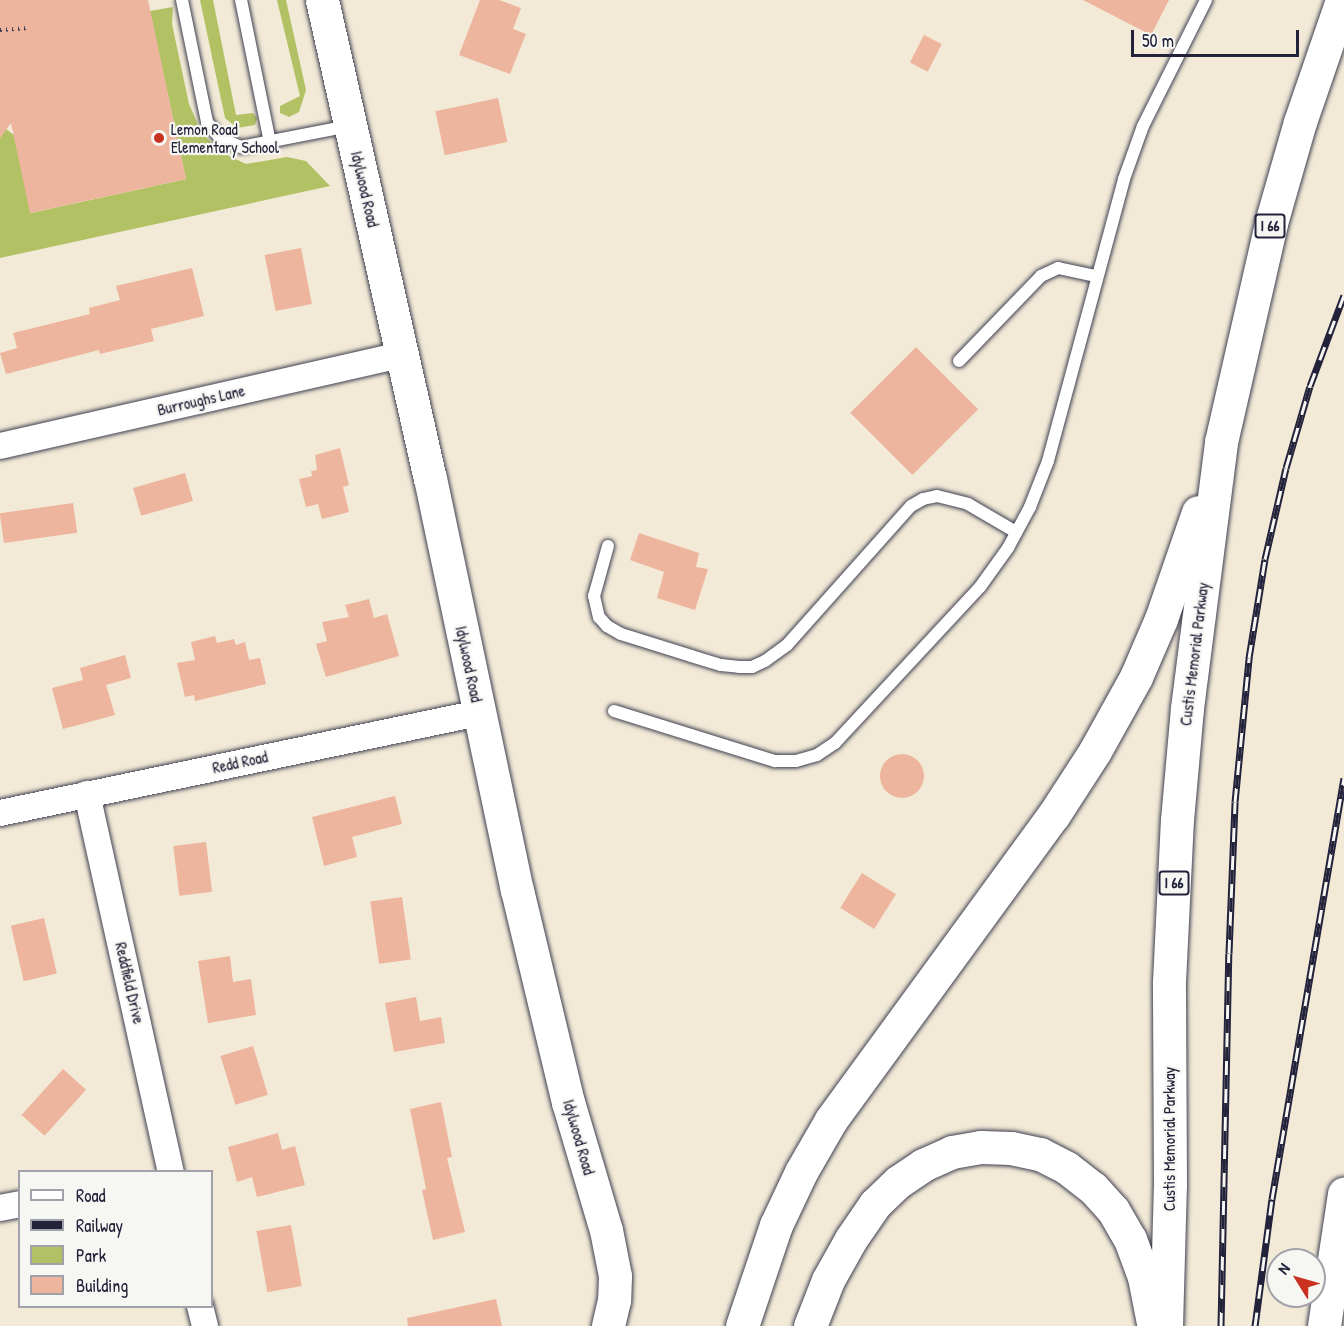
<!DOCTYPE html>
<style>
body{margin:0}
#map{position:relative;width:1344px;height:1326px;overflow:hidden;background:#f2ead7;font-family:"Patrick Hand",sans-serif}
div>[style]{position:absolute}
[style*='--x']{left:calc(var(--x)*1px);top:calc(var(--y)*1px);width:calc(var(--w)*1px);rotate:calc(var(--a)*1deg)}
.green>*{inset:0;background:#b2c164}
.building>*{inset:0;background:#edb59d;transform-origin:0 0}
.round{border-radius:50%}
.path>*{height:4px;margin-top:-2px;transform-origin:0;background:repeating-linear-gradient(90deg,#414052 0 1.5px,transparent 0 6px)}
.roads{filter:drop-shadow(0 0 2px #414052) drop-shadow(0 0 2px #414052)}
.service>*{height:12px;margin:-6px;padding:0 6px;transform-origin:6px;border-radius:6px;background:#fff}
.minor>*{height:26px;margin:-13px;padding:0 13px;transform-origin:13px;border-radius:13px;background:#fff}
.secondary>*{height:33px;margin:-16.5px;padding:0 16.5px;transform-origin:16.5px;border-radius:16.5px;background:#fff}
.motorway>*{height:33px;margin:-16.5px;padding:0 16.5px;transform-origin:16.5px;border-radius:16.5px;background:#fff}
.rail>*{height:7px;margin-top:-3.5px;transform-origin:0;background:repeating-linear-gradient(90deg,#f6f6f2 0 14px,#22223b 0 28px);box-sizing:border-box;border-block:2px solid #22223b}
.dots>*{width:16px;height:16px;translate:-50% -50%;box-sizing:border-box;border:3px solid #f6f6f2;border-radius:50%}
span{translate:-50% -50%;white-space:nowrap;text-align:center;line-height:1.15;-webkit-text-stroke:4.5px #f6f6f2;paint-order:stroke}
.shield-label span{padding:2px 4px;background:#f6f6f2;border:2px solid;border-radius:4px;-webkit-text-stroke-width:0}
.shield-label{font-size:15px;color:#22223b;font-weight:700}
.poi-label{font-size:16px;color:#22223b}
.left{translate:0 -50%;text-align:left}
.street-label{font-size:16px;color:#22223b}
.legend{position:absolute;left:18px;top:1170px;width:195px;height:138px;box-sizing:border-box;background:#f6f6f2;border:2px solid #a1a1a9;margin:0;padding:8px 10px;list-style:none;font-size:18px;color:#22223b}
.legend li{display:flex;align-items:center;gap:12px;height:30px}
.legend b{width:30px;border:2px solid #a1a1a9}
.north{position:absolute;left:1266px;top:1248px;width:60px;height:60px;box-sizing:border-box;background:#f6f6f2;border:2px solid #a1a1a9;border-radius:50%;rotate:307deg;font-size:16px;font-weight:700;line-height:24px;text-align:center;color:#22223b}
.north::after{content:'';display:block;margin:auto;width:21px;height:27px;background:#c8321e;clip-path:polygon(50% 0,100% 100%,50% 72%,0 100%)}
.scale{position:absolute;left:1131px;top:30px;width:168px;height:27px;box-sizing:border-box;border:3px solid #22223b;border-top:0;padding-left:8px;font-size:18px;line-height:21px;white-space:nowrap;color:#22223b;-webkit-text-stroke:4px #f6f6f2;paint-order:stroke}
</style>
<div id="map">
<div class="green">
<div style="clip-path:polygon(200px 0,213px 0,236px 115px,253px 113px,257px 118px,255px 125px,237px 128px,225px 118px)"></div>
<div style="clip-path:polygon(277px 0,286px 0,306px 90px,299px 112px,289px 117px,280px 113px,280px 106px,300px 96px)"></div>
<div style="clip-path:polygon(173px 7px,172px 24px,189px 104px,202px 134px,225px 154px,246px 164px,287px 157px,306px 161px,330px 186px,0 258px,0 138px,6px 129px,14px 135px,31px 213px,186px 179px,150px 11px)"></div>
</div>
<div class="building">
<div style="clip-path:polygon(0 0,148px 0,186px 179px,30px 213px,11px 123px,0 138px)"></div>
<div style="clip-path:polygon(480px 0,499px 0,521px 8px,513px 29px,526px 34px,510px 74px,459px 55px)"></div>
<div style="clip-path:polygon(1083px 0,1169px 0,1151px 35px)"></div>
<div style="left:924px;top:35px;width:20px;height:31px;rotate:27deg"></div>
<div style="left:498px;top:98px;width:45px;height:64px;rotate:78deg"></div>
<div style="left:301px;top:248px;width:57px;height:37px;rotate:79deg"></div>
<div style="clip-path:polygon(192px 268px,204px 316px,151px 329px,154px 341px,100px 354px,99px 350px,6px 374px,0 353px,17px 348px,13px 333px,90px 314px,89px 308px,120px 300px,116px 286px)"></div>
<div style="left:916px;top:347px;width:88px;height:93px;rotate:45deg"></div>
<div style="clip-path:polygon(340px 448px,349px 485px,343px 487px,349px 512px,322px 519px,318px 504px,306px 507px,299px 479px,312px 476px,311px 471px,317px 470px,315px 455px)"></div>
<div style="left:185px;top:473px;width:29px;height:54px;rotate:74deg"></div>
<div style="left:73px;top:503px;width:30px;height:74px;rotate:82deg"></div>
<div style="clip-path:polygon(639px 533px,699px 553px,696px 567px,708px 569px,695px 610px,657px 598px,664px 572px,630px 560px)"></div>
<div style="clip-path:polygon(369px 599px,374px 618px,387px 614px,399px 656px,326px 677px,316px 644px,327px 641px,322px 622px,349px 617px,345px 605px)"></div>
<div style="clip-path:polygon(215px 636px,217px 643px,234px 639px,236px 645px,245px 642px,249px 660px,260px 658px,266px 684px,195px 701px,194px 695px,185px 697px,177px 663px,195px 660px,191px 642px)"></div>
<div style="clip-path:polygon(125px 655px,131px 678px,106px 685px,115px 715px,63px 729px,52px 688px,83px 680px,80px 668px)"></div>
<div class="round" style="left:880px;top:754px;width:44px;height:44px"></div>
<div style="clip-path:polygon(395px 796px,402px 824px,352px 837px,357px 857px,324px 866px,312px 817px)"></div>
<div style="left:206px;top:842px;width:50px;height:33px;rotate:83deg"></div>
<div style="left:862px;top:873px;width:40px;height:41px;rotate:32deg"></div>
<div style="left:402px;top:897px;width:63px;height:32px;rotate:82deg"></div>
<div style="left:44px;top:918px;width:57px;height:34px;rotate:77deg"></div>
<div style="clip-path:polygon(230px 956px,233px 982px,251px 979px,256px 1015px,208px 1023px,198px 961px)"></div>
<div style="clip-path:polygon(416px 997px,420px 1021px,441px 1017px,445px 1043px,394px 1052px,385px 1003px)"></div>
<div style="left:253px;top:1046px;width:51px;height:34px;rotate:73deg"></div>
<div style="left:63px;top:1069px;width:31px;height:62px;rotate:42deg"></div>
<div style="clip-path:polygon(441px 1102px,452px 1157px,447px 1158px,465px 1232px,433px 1240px,422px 1190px,426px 1189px,410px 1109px)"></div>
<div style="clip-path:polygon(278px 1133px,282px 1150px,295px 1146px,305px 1185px,257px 1197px,252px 1177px,237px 1182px,228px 1147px)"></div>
<div style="left:291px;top:1225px;width:62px;height:35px;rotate:80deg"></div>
<div style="clip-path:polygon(496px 1299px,502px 1326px,408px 1326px,407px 1318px)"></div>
</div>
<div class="path">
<div style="--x:0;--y:30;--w:29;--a:-4"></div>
</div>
<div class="roads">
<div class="service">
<div style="--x:182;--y:0;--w:125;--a:78.4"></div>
<div style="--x:207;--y:122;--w:21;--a:51"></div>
<div style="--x:220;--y:138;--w:23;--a:23"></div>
<div style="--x:241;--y:147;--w:110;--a:-11"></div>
<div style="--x:241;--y:0;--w:145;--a:78.5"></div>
<div style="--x:959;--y:361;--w:118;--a:-46"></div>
<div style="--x:1041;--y:276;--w:19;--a:-25"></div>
<div style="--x:1058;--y:268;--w:40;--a:12"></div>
<div style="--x:608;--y:546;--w:52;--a:105.6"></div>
<div style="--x:594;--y:596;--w:22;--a:77"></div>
<div style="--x:599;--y:617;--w:12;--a:48"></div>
<div style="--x:607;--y:626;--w:16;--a:30"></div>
<div style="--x:621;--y:634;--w:73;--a:17.4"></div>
<div style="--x:691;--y:656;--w:31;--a:17"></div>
<div style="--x:721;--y:665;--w:18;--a:6"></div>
<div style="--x:739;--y:667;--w:13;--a:0"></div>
<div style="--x:752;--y:667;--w:14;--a:-25"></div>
<div style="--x:765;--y:661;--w:27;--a:-36"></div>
<div style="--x:787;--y:645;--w:186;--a:-48.3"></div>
<div style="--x:911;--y:506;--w:14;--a:-30"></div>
<div style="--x:923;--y:499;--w:14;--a:-12"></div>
<div style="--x:937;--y:496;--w:32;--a:14"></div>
<div style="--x:968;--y:504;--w:56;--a:30.3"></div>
<div style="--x:614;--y:711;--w:169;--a:17.3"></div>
<div style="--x:775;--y:761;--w:21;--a:0"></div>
<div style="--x:796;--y:761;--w:22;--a:-16"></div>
<div style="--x:817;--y:755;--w:22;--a:-34"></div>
<div style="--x:835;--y:743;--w:213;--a:-47.1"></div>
<div style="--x:980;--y:587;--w:48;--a:-54.3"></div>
<div style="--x:1008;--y:548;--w:47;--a:-61.8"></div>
<div style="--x:1030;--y:507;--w:49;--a:-68.6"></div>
<div style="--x:1048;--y:461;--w:292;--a:-74.9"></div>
<div style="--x:1124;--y:179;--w:56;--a:-70.3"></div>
<div style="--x:1143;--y:126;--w:141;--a:-63.4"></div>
</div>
<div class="minor">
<div style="--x:0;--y:446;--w:412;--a:-12.8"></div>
<div style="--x:87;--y:794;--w:387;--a:77.5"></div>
<div style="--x:0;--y:813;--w:490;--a:-11.8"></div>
<div style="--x:0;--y:1208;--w:20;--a:-11"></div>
<div style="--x:200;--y:1306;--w:21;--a:76"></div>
</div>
<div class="secondary">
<div style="--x:322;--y:0;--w:490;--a:77.3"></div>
<div style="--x:430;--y:478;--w:421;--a:78.1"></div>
<div style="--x:517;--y:890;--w:218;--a:76.5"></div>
<div style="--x:568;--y:1102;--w:134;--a:73.5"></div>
<div style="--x:606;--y:1230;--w:47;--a:78.9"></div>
<div style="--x:615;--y:1276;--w:24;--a:92"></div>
<div style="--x:614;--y:1300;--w:27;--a:103"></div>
</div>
<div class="motorway">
<div style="--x:742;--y:1326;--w:107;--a:-71.4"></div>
<div style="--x:776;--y:1225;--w:59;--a:-64.7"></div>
<div style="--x:801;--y:1172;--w:60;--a:-60"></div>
<div style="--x:831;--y:1120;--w:376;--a:-53.9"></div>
<div style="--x:1053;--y:816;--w:77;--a:-57.1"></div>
<div style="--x:1095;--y:751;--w:85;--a:-61"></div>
<div style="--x:1136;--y:677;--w:63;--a:-66.7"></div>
<div style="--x:1161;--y:619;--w:113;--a:-70.9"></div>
<div style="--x:810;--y:1326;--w:49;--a:-68.6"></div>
<div style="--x:828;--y:1280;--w:47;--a:-60.7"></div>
<div style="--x:851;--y:1239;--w:42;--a:-55.6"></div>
<div style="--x:875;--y:1204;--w:32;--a:-44"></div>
<div style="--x:898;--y:1182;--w:30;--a:-34"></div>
<div style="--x:923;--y:1165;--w:32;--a:-24"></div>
<div style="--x:952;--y:1152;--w:29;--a:-10"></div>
<div style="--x:981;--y:1147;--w:30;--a:2"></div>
<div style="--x:1011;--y:1148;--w:30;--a:12"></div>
<div style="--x:1040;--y:1154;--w:30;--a:27"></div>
<div style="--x:1067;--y:1168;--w:33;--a:38"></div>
<div style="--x:1093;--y:1188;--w:30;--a:48"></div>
<div style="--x:1113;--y:1210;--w:34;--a:60"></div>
<div style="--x:1130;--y:1239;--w:40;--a:69.8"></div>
<div style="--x:1144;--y:1277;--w:47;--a:78.9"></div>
<div style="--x:1166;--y:1326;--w:141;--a:-88.4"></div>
<div style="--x:1170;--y:1185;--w:203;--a:-90.3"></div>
<div style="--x:1169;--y:982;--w:162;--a:-87.2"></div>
<div style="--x:1177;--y:820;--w:112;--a:-84.9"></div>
<div style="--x:1187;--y:708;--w:268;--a:-82.7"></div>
<div style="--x:1221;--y:442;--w:225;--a:-77.1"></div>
<div style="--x:1271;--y:223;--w:105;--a:-74"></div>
<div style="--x:1300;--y:122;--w:129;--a:-71"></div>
<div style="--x:1324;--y:1326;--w:134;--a:-81.4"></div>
</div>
</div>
<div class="rail">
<div style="--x:1221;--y:1326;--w:373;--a:-88.8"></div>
<div style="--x:1229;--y:953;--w:151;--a:-87.7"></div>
<div style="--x:1235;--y:802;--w:145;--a:-84.4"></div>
<div style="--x:1249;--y:658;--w:100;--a:-80.8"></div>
<div style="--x:1265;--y:559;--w:93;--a:-77"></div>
<div style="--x:1286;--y:468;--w:85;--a:-73.7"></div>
<div style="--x:1310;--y:386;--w:97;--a:-69.5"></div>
<div style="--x:1255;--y:1326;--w:128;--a:-82.4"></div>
<div style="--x:1272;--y:1199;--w:427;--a:-80.3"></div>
</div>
<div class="dots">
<div style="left:159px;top:138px;background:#c8321e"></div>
</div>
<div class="shield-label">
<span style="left:1270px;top:226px">I 66</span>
<span style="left:1174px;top:883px">I 66</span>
</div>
<div class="poi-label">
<span class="left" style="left:171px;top:138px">Lemon Road<br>Elementary School</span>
</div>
<div class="street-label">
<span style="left:365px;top:189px;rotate:77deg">Idylwood Road</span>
<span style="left:201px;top:400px;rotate:-13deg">Burroughs Lane</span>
<span style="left:1194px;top:654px;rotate:-83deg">Custis Memorial Parkway</span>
<span style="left:469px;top:664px;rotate:78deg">Idylwood Road</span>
<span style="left:240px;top:762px;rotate:-12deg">Redd Road</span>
<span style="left:130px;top:983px;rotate:77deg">Reddfield Drive</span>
<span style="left:579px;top:1137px;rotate:74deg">Idylwood Road</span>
<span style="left:1169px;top:1139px;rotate:-90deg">Custis Memorial Parkway</span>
</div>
<ul class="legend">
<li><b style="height:8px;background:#fff"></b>Road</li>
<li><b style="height:8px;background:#22223b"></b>Railway</li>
<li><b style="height:16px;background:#b2c164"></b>Park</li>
<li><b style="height:16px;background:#edb59d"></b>Building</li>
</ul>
<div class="north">N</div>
<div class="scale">50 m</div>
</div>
